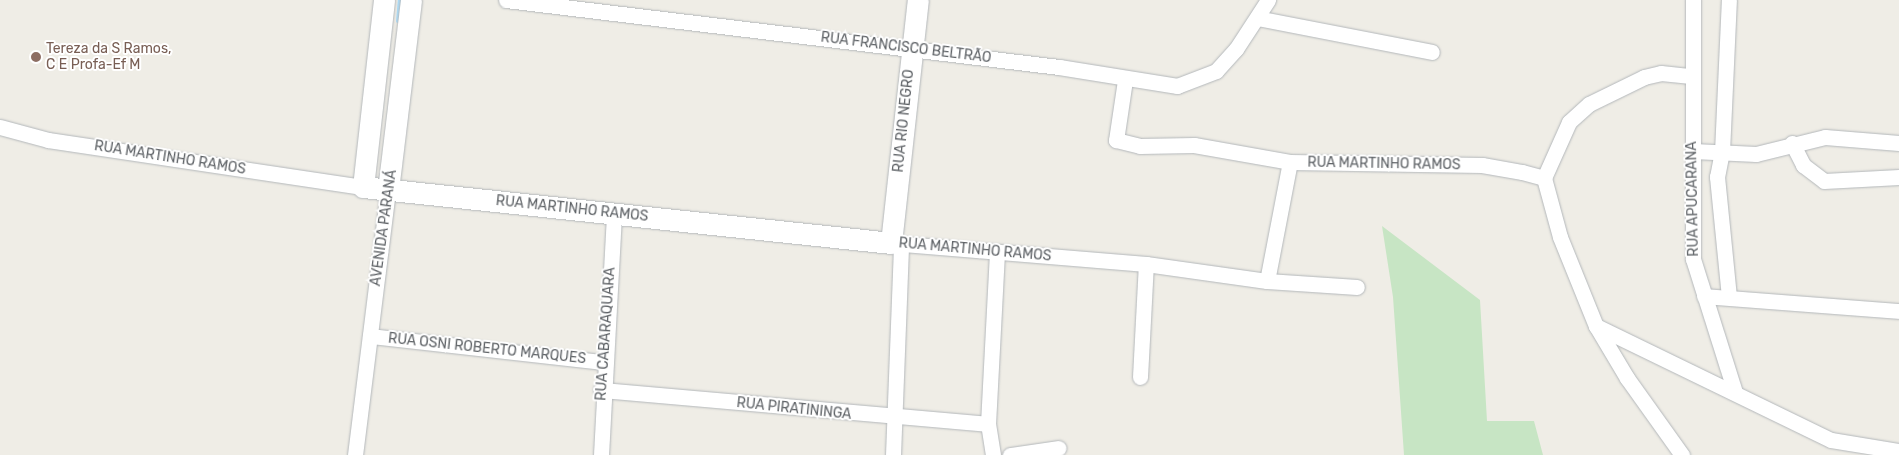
<!DOCTYPE html>
<meta charset="utf-8">
<style>
body{margin:0}
#map{position:relative;width:1899px;height:455px;overflow:hidden;background:#efede6;font-family:Rubik,sans-serif}
div>[style]{position:absolute}
[style*='--x']{left:calc(var(--x)*1px);top:calc(var(--y)*1px);width:calc(var(--w)*1px);rotate:calc(var(--a)*1deg)}
.green>*{inset:0;background:#c7e5c4}
.stream>*{height:4px;margin:-2px;padding:0 2px;transform-origin:2px;border-radius:2px;background:#abddfa}
.roads{filter:drop-shadow(0 0 1px #b3b7ba) drop-shadow(0 0 1px #b3b7ba)}
.street>*{height:15px;margin:-7.5px;padding:0 7.5px;transform-origin:7.5px;border-radius:7.5px;background:#fff}
.secondary>*{height:21px;margin:-10.5px;padding:0 10.5px;transform-origin:10.5px;border-radius:10.5px;background:#fff}
.dots>*{width:14px;height:14px;translate:-50% -50%;box-sizing:border-box;border:2px solid #fff;border-radius:50%}
span{translate:-50% -50%;white-space:nowrap;text-align:center;line-height:1.15;-webkit-text-stroke:4px #fff;paint-order:stroke}
.street-label{font-size:14px;color:#5e6266}
.education-label{font-size:14px;color:#785e54}
.left{translate:0 -50%;text-align:left}
</style>
<div id="map">
<div class="green">
<div style="clip-path:polygon(1382px 226px,1480px 300px,1487px 421px,1534px 421px,1543px 455px,1404px 455px,1393px 297px)"></div>
</div>
<div class="stream">
<div style="--x:398;--y:21;--w:21;--a:-85"></div>
</div>
<div class="roads">
<div class="street">
<div style="--x:506;--y:0;--w:557;--a:6.91"></div>
<div style="--x:1059;--y:67;--w:120;--a:9.1"></div>
<div style="--x:1177;--y:86;--w:42;--a:-21"></div>
<div style="--x:1216;--y:71;--w:30;--a:-48"></div>
<div style="--x:1236;--y:49;--w:59;--a:-56.9"></div>
<div style="--x:1693;--y:0;--w:259;--a:90"></div>
<div style="--x:1693;--y:259;--w:139;--a:72.5"></div>
<div style="--x:1257;--y:18;--w:178;--a:11"></div>
<div style="--x:1125;--y:80;--w:61;--a:98.5"></div>
<div style="--x:1116;--y:140;--w:25;--a:14"></div>
<div style="--x:1140;--y:146;--w:54;--a:-1.1"></div>
<div style="--x:1194;--y:145;--w:97;--a:10"></div>
<div style="--x:0;--y:127;--w:50;--a:15.2"></div>
<div style="--x:48;--y:140;--w:318;--a:8.5"></div>
<div style="--x:1792;--y:143;--w:25;--a:63"></div>
<div style="--x:1803;--y:165;--w:26;--a:37"></div>
<div style="--x:1824;--y:181;--w:75;--a:-3.1"></div>
<div style="--x:1693;--y:151;--w:63;--a:2.7"></div>
<div style="--x:1756;--y:154;--w:71;--a:-13.8"></div>
<div style="--x:1825;--y:137;--w:74;--a:4.6"></div>
<div style="--x:1544;--y:178;--w:61;--a:-65.9"></div>
<div style="--x:1569;--y:122;--w:27;--a:-42"></div>
<div style="--x:1589;--y:104;--w:61;--a:-26.1"></div>
<div style="--x:1644;--y:77;--w:17;--a:-13"></div>
<div style="--x:1661;--y:73;--w:30;--a:6"></div>
<div style="--x:891;--y:243;--w:256;--a:4.7"></div>
<div style="--x:1146;--y:264;--w:122;--a:8"></div>
<div style="--x:1267;--y:281;--w:121;--a:-79.1"></div>
<div style="--x:1290;--y:162;--w:192;--a:0.9"></div>
<div style="--x:1482;--y:165;--w:41;--a:9.9"></div>
<div style="--x:1522;--y:172;--w:23;--a:15"></div>
<div style="--x:1544;--y:178;--w:61;--a:74.8"></div>
<div style="--x:1560;--y:237;--w:96;--a:68"></div>
<div style="--x:1596;--y:326;--w:61;--a:59.2"></div>
<div style="--x:1627;--y:378;--w:95;--a:54.5"></div>
<div style="--x:1267;--y:281;--w:90;--a:3.8"></div>
<div style="--x:1704;--y:296;--w:196;--a:4.4"></div>
<div style="--x:1729;--y:297;--w:121;--a:-95.7"></div>
<div style="--x:1717;--y:177;--w:25;--a:-79"></div>
<div style="--x:1722;--y:152;--w:152;--a:-87.4"></div>
<div style="--x:1596;--y:326;--w:261;--a:25.9"></div>
<div style="--x:1831;--y:440;--w:69;--a:9.2"></div>
<div style="--x:370;--y:336;--w:234;--a:6.4"></div>
<div style="--x:1140;--y:377;--w:113;--a:-87"></div>
<div style="--x:601;--y:390;--w:388;--a:5"></div>
<div style="--x:355;--y:455;--w:267;--a:-82.9"></div>
<div style="--x:601;--y:455;--w:241;--a:-86.9"></div>
<div style="--x:893;--y:455;--w:210;--a:-87.8"></div>
<div style="--x:993;--y:455;--w:31;--a:-99"></div>
<div style="--x:988;--y:424;--w:172;--a:-87"></div>
<div style="--x:1010;--y:455;--w:49;--a:-8.1"></div>
</div>
<div class="secondary">
<div style="--x:384;--y:0;--w:188;--a:96.4"></div>
<div style="--x:363;--y:187;--w:531;--a:6.05"></div>
<div style="--x:891;--y:243;--w:244;--a:-83.7"></div>
<div style="--x:388;--y:190;--w:191;--a:-83.1"></div>
</div>
</div>
<div class="dots">
<div style="left:36px;top:57px;background:#8d6e63"></div>
</div>
<div class="street-label">
<span style="left:906px;top:48px;rotate:7deg">RUA FRANCISCO BELTRÃO</span>
<span style="left:904px;top:121px;rotate:-84deg">RUA RIO NEGRO</span>
<span style="left:170px;top:158px;rotate:9deg">RUA MARTINHO RAMOS</span>
<span style="left:1384px;top:164px;rotate:1deg">RUA MARTINHO RAMOS</span>
<span style="left:1693px;top:199px;rotate:-91deg">RUA APUCARANA</span>
<span style="left:572px;top:209px;rotate:6deg">RUA MARTINHO RAMOS</span>
<span style="left:384px;top:228px;rotate:-82deg">AVENIDA PARANÁ</span>
<span style="left:975px;top:250px;rotate:5deg">RUA MARTINHO RAMOS</span>
<span style="left:606px;top:334px;rotate:-86deg">RUA CABARAQUARA</span>
<span style="left:487px;top:349px;rotate:6deg">RUA OSNI ROBERTO MARQUES</span>
<span style="left:794px;top:409px;rotate:6deg">RUA PIRATININGA</span>
</div>
<div class="education-label">
<span class="left" style="left:46px;top:57px">Tereza da S Ramos,<br>C E Profa-Ef M</span>
</div>
</div>
